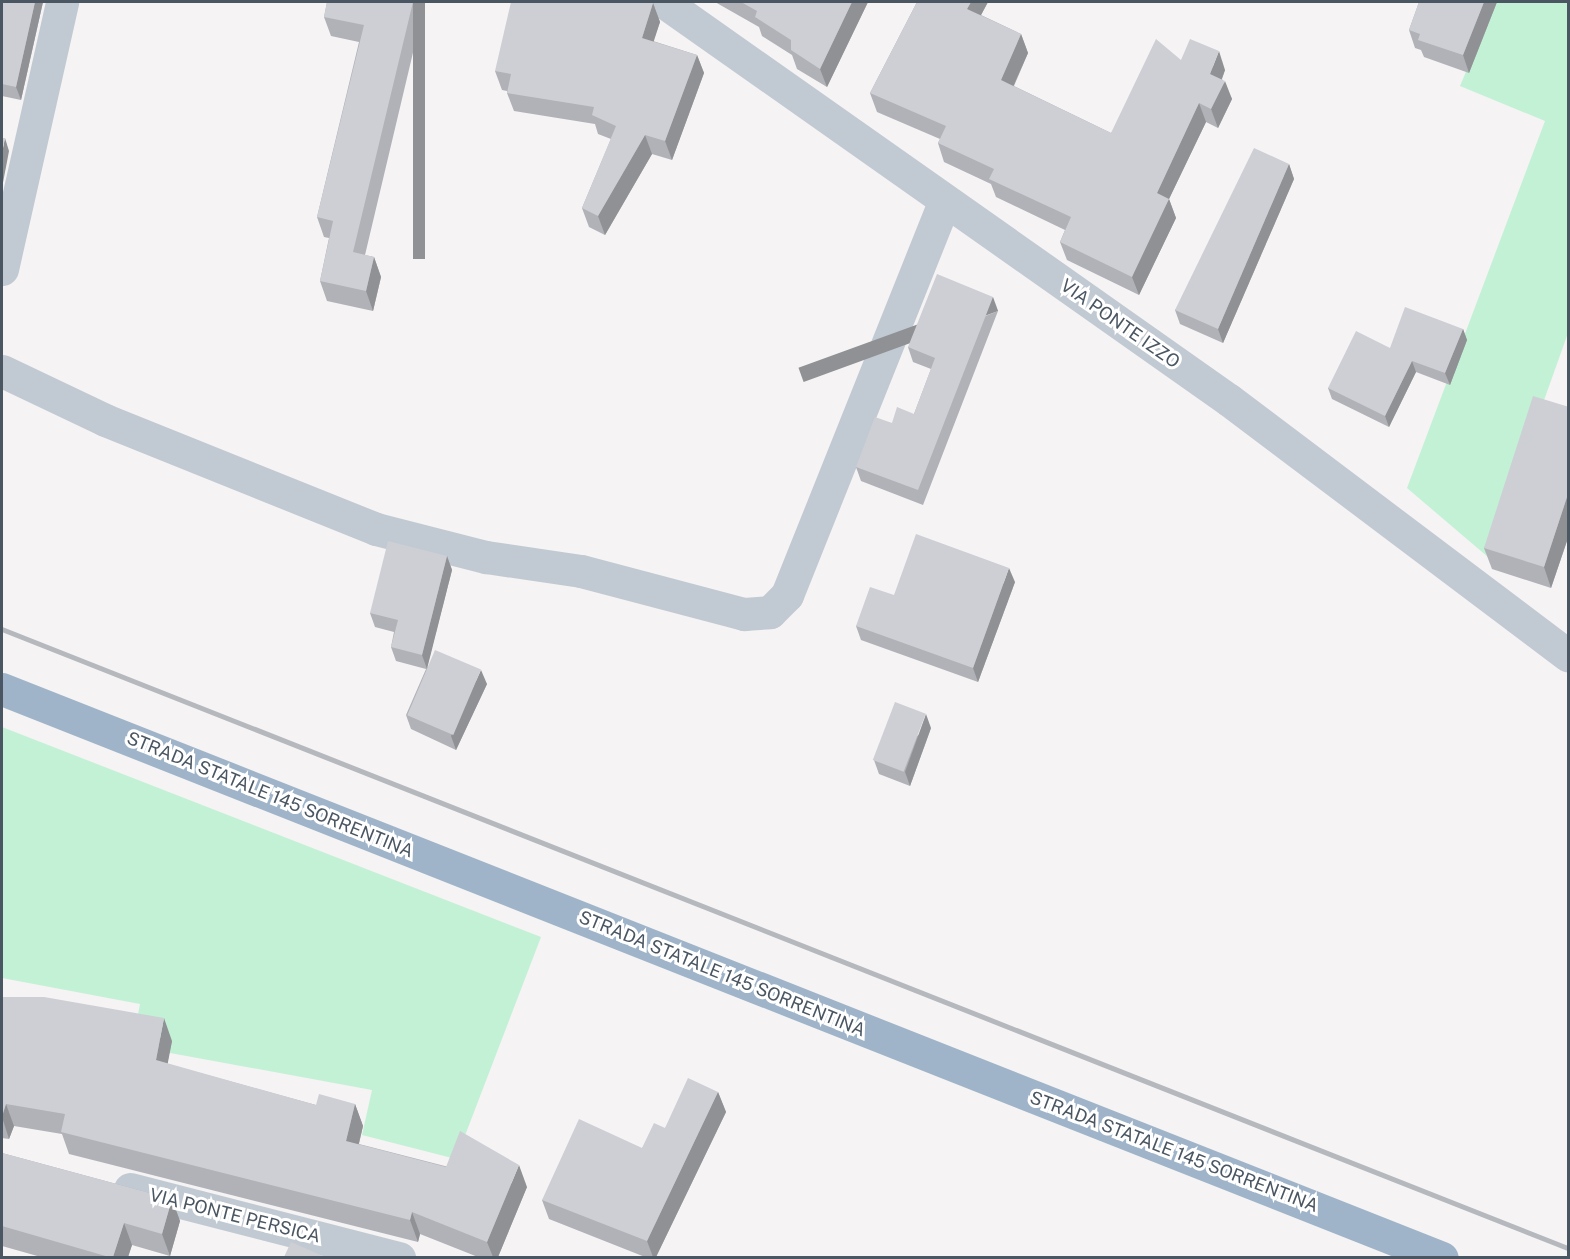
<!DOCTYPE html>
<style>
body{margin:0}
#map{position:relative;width:1570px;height:1259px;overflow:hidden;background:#f5f3f3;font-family:"Public Sans",sans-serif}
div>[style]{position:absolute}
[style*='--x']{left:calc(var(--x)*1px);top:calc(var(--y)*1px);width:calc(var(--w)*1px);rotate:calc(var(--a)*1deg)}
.green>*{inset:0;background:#c3f1d5}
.minor>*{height:33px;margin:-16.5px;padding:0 16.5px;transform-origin:16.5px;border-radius:16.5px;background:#c1cad2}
.trunk>*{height:33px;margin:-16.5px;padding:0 16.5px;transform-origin:16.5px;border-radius:16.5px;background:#9fb4c9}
.rail>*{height:4.5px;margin:-2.25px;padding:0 2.25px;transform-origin:2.25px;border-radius:2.25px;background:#b5b8bd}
.wall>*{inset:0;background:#b0b2b7}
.shaded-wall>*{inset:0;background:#909195;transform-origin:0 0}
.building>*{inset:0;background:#cdcfd5;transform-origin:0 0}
span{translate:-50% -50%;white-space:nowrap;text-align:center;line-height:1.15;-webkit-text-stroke:6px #fff;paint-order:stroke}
.street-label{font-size:18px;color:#4a5661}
.frame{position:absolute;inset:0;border:3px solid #4a5661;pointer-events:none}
</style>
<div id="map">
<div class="green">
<div style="clip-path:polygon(1495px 2px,1568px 2px,1568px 333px,1488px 557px,1407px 488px,1545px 121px,1460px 86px)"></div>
<div style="clip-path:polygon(2px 727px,541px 937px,456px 1159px,362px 1135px,372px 1090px,132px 1046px,140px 1004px,2px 978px)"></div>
</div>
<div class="minor">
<div style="--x:664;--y:2;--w:691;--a:35.16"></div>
<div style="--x:1229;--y:400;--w:424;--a:37"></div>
<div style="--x:2;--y:269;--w:274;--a:-77.3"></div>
<div style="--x:2;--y:371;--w:114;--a:25.4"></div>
<div style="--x:105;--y:420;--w:292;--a:21.9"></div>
<div style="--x:376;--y:529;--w:114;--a:14.3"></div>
<div style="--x:486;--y:557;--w:96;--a:8.4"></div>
<div style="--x:581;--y:571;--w:169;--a:14.8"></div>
<div style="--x:744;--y:614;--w:26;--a:-4"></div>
<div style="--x:770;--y:612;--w:24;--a:-45"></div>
<div style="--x:787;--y:595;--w:425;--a:-68.2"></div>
<div style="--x:130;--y:1189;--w:278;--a:14.4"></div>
</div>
<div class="trunk">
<div style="--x:2;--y:689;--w:1548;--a:21.56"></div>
</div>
<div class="rail">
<div style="--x:2;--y:629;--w:1684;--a:21.57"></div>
</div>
<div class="wall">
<div style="clip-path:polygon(2px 2px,43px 2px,21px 100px,2px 96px)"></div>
<div style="clip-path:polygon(327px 2px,425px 2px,365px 255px,374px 257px,381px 277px,373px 311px,327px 301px,320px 281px,329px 238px,324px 237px,317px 217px,359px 42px,331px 36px,324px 17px)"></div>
<div style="clip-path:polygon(715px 2px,868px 2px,827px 87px,797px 69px,792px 55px,762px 36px,759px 27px)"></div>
<div style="clip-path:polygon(917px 2px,988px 2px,981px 15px,1021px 34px,1028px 53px,1014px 86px,1111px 133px,1181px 60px,1225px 70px,1222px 79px,1232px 99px,1218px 128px,1206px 122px,1169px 199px,1176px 218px,1139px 295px,1067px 260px,1060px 242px,1065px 230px,996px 197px,991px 184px,944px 162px,938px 143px,940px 139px,877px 112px,870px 93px)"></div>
<div style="clip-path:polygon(1419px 2px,1497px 2px,1469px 73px,1424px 57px,1421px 50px,1415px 48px,1409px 30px)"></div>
<div style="clip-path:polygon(653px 3px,660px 22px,653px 41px,697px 55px,704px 73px,672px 160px,652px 154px,605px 235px,589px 227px,582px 208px,611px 139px,598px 134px,595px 124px,514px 111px,507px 93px,507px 91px,502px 90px,495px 71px)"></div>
<div style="clip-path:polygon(1289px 164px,1294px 179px,1223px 343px,1180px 324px,1175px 310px)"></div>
<div style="clip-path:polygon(998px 311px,923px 505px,861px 481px,856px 467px,892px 423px,914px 414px,931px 369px,913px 362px,908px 347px)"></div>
<div style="clip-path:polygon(1463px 329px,1467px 340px,1450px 385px,1416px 372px,1389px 427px,1332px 399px,1328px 388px,1390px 348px)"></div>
<div style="clip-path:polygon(1569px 407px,1569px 535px,1551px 588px,1492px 569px,1484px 548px)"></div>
<div style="clip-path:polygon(447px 556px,452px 570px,427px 667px,487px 684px,456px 750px,411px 729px,406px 715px,426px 669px,396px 661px,391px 647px,394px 632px,375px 627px,370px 613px)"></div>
<div style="clip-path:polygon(1015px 582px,978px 682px,861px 640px,856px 626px,894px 595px)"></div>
<div style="clip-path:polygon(931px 728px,910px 786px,879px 774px,874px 760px)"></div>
<div style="clip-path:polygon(2px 997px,172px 1041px,167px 1064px,316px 1105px,355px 1104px,363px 1126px,359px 1144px,527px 1187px,498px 1257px,478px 1257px,420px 1234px,418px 1242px,69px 1154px,62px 1134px,14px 1126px,9px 1139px,2px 1138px)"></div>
<div style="clip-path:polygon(718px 1092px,726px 1112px,656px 1257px,645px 1257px,549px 1219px,542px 1200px,642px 1148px,665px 1128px)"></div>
<div style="clip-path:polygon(2px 1153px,172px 1199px,180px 1221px,170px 1256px,132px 1245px,128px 1257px,41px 1257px,2px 1246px)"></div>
</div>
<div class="shaded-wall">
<div style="clip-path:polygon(35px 2px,43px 2px,21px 100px,16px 87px)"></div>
<div style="left:413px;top:2px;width:12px;height:257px"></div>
<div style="clip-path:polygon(852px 2px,868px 2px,827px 87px,820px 69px)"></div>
<div style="clip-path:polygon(971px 2px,988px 2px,974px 28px,967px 9px)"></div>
<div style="clip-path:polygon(1484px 2px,1497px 2px,1469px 73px,1463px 55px)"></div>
<div style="clip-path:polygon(653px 3px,660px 22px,649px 56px,642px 38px)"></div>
<div style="clip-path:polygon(1021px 34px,1028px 53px,1008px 98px,1001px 80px)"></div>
<div style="clip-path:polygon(1219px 51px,1225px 70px,1217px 92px,1210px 74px)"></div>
<div style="clip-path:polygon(697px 55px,704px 73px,672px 160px,665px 141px)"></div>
<div style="clip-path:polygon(1225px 81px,1232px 99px,1218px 128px,1211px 109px)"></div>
<div style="clip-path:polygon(1199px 103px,1206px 122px,1169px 199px,1176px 218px,1139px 295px,1132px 277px,1157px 193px)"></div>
<div style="clip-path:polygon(645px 135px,652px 154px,605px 235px,598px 216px)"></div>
<div style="clip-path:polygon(5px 138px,9px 151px,2px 188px,2px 153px)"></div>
<div style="clip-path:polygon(1289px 164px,1294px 179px,1223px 343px,1218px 329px)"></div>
<div style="clip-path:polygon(374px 257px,381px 277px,373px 311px,366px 291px)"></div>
<div style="left:993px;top:297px;width:15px;height:207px;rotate:70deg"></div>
<div style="clip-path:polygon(1463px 329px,1467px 340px,1450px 385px,1445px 373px)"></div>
<div style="clip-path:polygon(1412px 361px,1416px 372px,1389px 427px,1385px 416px)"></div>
<div style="clip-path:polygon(1569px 491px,1569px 535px,1551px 588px,1544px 567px)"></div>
<div style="clip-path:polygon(447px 556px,452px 570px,427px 669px,422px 655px)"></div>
<div style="clip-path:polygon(1009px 568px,1015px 582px,978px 682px,973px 668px)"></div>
<div style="clip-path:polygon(481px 670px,487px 684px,456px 750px,451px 736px)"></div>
<div style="clip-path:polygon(926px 714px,931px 728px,910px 786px,905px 772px)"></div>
<div style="clip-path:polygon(164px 1018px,172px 1041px,164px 1083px,156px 1060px)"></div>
<div style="clip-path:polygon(718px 1092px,726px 1112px,656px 1257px,653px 1257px,647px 1241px)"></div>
<div style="clip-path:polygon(6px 1104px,14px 1126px,9px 1139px,2px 1117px)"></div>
<div style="clip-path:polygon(355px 1104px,363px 1126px,354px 1163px,346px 1141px)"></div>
<div style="clip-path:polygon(519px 1165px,527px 1187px,498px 1257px,493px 1257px,487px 1242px)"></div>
<div style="clip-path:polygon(172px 1199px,180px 1221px,170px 1256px,162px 1234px)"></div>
<div style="clip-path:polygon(412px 1212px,420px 1234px,418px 1242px,410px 1220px)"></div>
<div style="clip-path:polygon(124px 1223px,132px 1245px,128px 1257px,113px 1257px)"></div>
</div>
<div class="building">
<div style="clip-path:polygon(2px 2px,35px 2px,16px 87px,2px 84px)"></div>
<div style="clip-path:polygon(327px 2px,413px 2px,353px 252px,374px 257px,366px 291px,320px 281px,333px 221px,317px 217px,364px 25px,324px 17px)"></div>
<div style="clip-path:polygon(511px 2px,652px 2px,653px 3px,642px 38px,697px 55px,665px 141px,645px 135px,598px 216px,582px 208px,616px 126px,592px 115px,594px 107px,507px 93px,511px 74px,495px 71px)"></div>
<div style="clip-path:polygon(741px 2px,852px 2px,820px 69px,791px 50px,791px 40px,755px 17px,757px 11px)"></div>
<div style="clip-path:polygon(917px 2px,971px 2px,967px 9px,1021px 34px,1001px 80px,1111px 133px,1156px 39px,1181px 60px,1190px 39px,1219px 51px,1210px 74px,1225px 81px,1211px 109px,1199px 103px,1157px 193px,1169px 199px,1132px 277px,1060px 242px,1071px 217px,989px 179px,994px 169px,938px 143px,946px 126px,870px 93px)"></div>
<div style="clip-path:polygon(1419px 2px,1484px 2px,1463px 55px,1418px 40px,1420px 34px,1409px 30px)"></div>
<div style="clip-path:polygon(2px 138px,5px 138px,2px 153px)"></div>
<div style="clip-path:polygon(1254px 148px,1289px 164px,1218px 329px,1175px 310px)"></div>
<div style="clip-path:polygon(937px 274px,993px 297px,918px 490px,856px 467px,875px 417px,892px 423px,897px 407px,914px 414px,935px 358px,908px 347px)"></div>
<div style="clip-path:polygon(1405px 307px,1463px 329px,1445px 373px,1412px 361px,1385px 416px,1328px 388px,1356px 331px,1390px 348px)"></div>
<div style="clip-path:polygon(1533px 396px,1569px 407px,1569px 491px,1544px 567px,1484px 548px)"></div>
<div style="clip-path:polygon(916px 534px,1009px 568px,973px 668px,856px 626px,870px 587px,894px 595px)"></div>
<div style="clip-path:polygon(388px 541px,447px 556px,422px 655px,391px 647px,398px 620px,370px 613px)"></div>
<div style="left:435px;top:650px;width:50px;height:71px;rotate:23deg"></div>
<div style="left:895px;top:702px;width:33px;height:62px;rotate:21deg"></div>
<div style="clip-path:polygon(2px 997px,44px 997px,164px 1018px,156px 1060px,316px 1105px,319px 1094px,355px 1104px,346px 1141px,446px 1167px,460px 1131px,519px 1165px,487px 1242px,412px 1212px,410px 1220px,61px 1132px,65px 1114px,6px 1104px,2px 1116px)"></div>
<div style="clip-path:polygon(688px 1078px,718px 1092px,647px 1241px,542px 1200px,579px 1119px,642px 1148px,654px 1123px,665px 1128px)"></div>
<div style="clip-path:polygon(2px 1153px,172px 1199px,162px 1234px,124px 1223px,113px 1257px,109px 1257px,2px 1226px)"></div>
<div style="clip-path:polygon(291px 1242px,325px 1257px,284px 1257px)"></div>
</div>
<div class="street-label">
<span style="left:1120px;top:324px;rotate:35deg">VIA PONTE IZZO</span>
<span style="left:270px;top:795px;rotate:22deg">STRADA STATALE 145 SORRENTINA</span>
<span style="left:722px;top:974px;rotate:22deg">STRADA STATALE 145 SORRENTINA</span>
<span style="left:1174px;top:1152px;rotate:21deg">STRADA STATALE 145 SORRENTINA</span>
<span style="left:235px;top:1216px;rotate:14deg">VIA PONTE PERSICA</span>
</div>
<div class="frame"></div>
</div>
